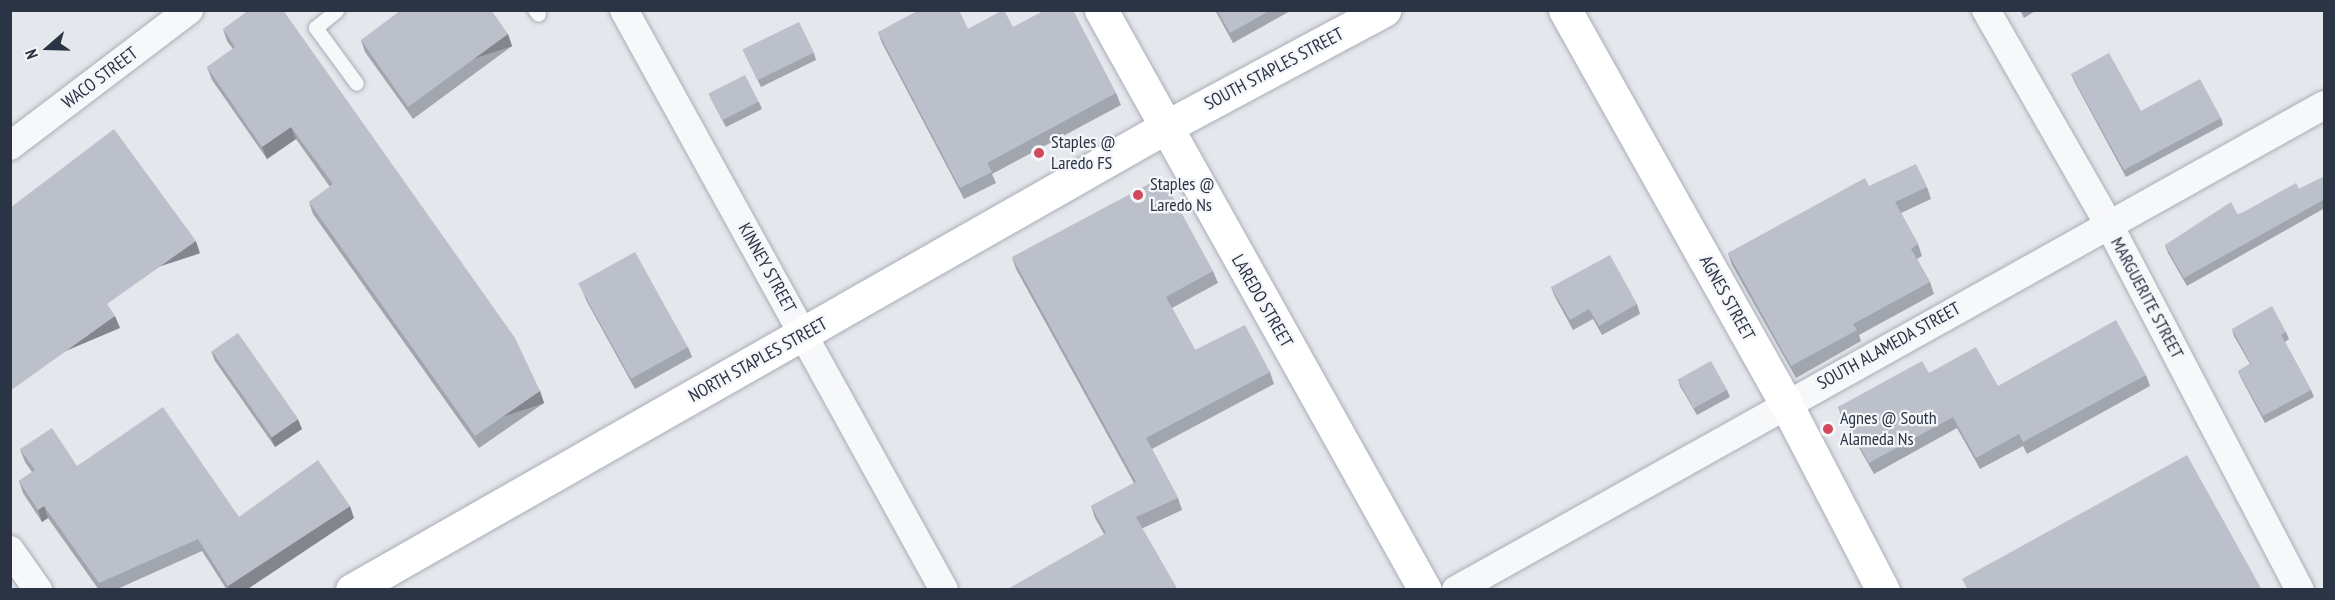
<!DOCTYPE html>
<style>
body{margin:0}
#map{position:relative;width:2335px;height:600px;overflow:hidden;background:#e4e7ec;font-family:"PT Sans Narrow",sans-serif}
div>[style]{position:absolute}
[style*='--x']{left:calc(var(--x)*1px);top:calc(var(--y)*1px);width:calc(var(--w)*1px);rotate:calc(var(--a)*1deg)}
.roads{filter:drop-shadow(0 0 2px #a9aeb7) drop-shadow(0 0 2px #a9aeb7)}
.service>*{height:14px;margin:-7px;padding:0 7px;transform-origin:7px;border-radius:7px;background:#f7f8fa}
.minor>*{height:28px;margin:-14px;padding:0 14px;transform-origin:14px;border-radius:14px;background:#f7f8fa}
.secondary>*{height:33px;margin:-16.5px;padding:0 16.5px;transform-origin:16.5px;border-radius:16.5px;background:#fff}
.primary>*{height:33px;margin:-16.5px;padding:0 16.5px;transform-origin:16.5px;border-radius:16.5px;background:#fff}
.wall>*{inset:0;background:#a1a5ae}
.shaded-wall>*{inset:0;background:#83868d;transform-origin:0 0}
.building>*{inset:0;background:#bbc0ca;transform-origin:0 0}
.dots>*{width:16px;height:16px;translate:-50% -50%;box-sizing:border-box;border:3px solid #f4f6f9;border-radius:50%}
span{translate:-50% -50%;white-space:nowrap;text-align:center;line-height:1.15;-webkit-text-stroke:4.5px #f4f6f9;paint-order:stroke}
.street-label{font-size:18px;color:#2b3445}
.poi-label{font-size:18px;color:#2b3445}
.left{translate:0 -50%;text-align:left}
.frame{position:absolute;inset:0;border:12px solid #2b3445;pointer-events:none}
.north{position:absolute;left:18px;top:18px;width:60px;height:60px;-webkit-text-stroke:4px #f4f6f9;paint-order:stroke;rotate:250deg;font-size:16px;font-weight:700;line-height:24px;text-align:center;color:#2b3445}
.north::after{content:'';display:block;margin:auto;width:21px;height:27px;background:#2b3445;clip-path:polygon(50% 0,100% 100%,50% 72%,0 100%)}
</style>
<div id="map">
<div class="roads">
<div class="service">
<div style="--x:535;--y:10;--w:6;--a:51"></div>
<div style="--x:337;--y:11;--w:27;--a:141"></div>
<div style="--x:316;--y:28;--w:69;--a:53.8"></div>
</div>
<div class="minor">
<div style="--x:624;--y:10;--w:662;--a:61.11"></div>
<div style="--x:1986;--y:10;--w:245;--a:60.2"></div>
<div style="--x:2108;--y:223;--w:414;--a:62.4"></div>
<div style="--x:10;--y:146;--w:225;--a:-37.2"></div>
<div style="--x:10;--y:550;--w:49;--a:55"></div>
<div style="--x:1456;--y:590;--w:994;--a:-29.19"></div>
</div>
<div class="secondary">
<div style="--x:352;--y:590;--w:934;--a:-29.64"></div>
</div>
<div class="primary">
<div style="--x:1101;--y:10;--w:664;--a:60.81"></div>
<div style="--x:1565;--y:10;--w:452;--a:60.7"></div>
<div style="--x:1786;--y:404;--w:210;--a:62.5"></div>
<div style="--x:1164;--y:128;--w:250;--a:-28.2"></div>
</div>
</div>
<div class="wall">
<div style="clip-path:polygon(1215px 10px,1292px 10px,1233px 43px)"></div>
<div style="clip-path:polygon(2020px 10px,2037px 10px,2024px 18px)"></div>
<div style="clip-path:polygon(1013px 27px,1116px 93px,1121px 105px,992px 174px,996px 183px,964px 199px,882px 43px,878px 32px)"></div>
<div style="clip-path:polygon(223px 29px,540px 391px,544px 403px,479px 448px,313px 214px,309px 202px,330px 187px,296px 139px,267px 159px,212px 80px,207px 67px,233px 49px,227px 41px)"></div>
<div style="clip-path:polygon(508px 34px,512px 46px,413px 119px,365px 52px,361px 40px)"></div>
<div style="clip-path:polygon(743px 50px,814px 53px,816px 60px,761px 87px)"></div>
<div style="clip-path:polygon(2071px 74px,2141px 111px,2221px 118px,2223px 125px,2126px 177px,2074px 81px)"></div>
<div style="clip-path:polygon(709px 94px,759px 102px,762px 109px,726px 127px,712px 101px)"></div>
<div style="clip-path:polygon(2325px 176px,2325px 208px,2187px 286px,2168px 253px,2165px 245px,2299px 189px)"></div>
<div style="clip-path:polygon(1869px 186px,1927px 187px,1931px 199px,1901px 213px,1918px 244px,1922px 256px,1917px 259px,1930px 282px,1934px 294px,1859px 335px,1861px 341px,1796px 378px,1732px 265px,1728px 253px)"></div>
<div style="clip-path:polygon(1012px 257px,1213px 271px,1218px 283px,1172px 308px,1195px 350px,1270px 372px,1274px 384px,1152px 449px,1178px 498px,1182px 510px,1143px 528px,1104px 534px,1095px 518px,1091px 506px,1134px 483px,1016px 269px)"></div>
<div style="clip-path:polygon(1551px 287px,1637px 304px,1640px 314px,1602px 335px,1593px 319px,1573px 330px,1555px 297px)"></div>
<div style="clip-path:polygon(582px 290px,688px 347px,692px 357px,635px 389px,586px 300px)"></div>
<div style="clip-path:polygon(2232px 329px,2286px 332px,2289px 339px,2285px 342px,2311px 390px,2314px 397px,2265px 423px,2241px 378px,2238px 371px,2250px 364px,2234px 336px)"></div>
<div style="clip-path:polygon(211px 351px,302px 429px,275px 447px,215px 361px)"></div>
<div style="clip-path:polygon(1929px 373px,1998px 386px,2146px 375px,2150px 386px,2027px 454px,2023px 446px,1980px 469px,1957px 428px,1874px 474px,1842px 418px,1838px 407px)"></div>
<div style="clip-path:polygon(1678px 379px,1727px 390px,1730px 397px,1697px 415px,1680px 386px)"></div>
<div style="clip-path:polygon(20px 449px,77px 466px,239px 517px,354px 518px,246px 590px,227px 590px,202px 551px,115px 590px,99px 590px,48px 518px,42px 522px,23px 493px,19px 481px,32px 472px,25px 462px)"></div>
</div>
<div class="shaded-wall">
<div style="left:508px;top:34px;width:13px;height:124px;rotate:72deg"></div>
<div style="clip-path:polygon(291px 127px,296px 139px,267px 159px,262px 147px)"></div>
<div style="left:196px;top:241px;width:13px;height:109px;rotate:72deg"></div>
<div style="left:115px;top:316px;width:13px;height:129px;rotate:67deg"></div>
<div style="left:540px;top:391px;width:13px;height:79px;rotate:72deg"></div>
<div style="clip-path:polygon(298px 419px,302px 429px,275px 447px,271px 438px)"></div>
<div style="clip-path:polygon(44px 506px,48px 518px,42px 522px,38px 510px)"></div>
<div style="clip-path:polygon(350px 506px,354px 518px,246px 590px,229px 590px,228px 586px)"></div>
</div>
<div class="building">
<div style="clip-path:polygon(249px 10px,283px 10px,515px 338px,540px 391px,475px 436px,309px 202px,333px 184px,291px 127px,262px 147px,207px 67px,235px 47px,223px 29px)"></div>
<div style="clip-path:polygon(401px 10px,491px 10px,508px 34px,408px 107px,361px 40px)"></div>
<div style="clip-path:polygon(919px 10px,959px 10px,968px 29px,1003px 10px,1004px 10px,1013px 27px,1045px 10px,1073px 10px,1116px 93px,987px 163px,992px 172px,960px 188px,878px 32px)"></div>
<div style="clip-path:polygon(1217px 10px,1271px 10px,1230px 33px)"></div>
<div style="left:799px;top:22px;width:34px;height:63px;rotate:64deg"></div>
<div style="clip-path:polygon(2109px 53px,2141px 111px,2200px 79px,2221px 118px,2124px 170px,2071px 74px)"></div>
<div style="left:745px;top:75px;width:30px;height:41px;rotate:63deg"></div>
<div style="clip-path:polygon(114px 129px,196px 241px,107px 304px,115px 316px,10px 391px,10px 208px)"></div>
<div style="clip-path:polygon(1916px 164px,1927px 187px,1895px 202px,1918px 244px,1911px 249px,1930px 282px,1853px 324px,1857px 330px,1791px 366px,1728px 253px,1865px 178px,1869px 186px)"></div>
<div style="clip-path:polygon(2325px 176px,2325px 199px,2184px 278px,2165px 245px,2231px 202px,2238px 215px,2296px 183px,2299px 189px)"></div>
<div style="clip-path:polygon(1162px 177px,1213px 271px,1166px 297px,1195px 350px,1245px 325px,1270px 372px,1146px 438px,1178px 498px,1136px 517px,1178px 590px,1006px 590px,1106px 533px,1091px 506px,1136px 482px,1012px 257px)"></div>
<div style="left:635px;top:252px;width:109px;height:65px;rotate:61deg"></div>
<div style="clip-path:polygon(1610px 255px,1637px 304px,1599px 326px,1589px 309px,1570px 320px,1551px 287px)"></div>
<div style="clip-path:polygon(2272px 306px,2286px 332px,2281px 335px,2311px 390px,2263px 416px,2238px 371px,2251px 364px,2232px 329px)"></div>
<div style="clip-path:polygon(2116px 320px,2146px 375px,2023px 442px,2019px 434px,1976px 458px,1953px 417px,1869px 463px,1838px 407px,1922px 361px,1929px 373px,1976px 347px,1998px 386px)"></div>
<div style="left:238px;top:333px;width:105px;height:32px;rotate:55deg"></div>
<div style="left:1711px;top:361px;width:33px;height:38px;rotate:61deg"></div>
<div style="clip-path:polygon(163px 407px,239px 517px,318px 460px,350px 506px,228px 586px,198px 539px,99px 583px,44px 506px,38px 510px,19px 481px,35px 470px,20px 449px,52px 428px,77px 466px)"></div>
<div style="clip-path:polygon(2187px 455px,2262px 590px,1968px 590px,1962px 579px)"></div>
</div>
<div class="dots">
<div style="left:1039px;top:153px;background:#d1495b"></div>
<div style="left:1138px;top:195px;background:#d1495b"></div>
<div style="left:1828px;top:429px;background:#d1495b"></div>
</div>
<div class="street-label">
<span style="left:1274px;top:69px;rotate:-28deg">SOUTH STAPLES STREET</span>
<span style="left:100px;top:78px;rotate:-37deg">WACO STREET</span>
<span style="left:767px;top:268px;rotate:61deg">KINNEY STREET</span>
<span style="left:1727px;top:298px;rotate:61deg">AGNES STREET</span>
<span style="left:2147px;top:298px;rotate:62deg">MARGUERITE STREET</span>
<span style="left:1262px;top:301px;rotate:60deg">LAREDO STREET</span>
<span style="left:1889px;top:346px;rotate:-29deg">SOUTH ALAMEDA STREET</span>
<span style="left:758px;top:360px;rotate:-29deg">NORTH STAPLES STREET</span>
</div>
<div class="poi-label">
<span class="left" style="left:1051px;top:153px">Staples @<br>Laredo FS</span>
<span class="left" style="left:1150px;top:195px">Staples @<br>Laredo Ns</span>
<span class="left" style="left:1840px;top:429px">Agnes @ South<br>Alameda Ns</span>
</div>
<div class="frame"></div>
<div class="north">N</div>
</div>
